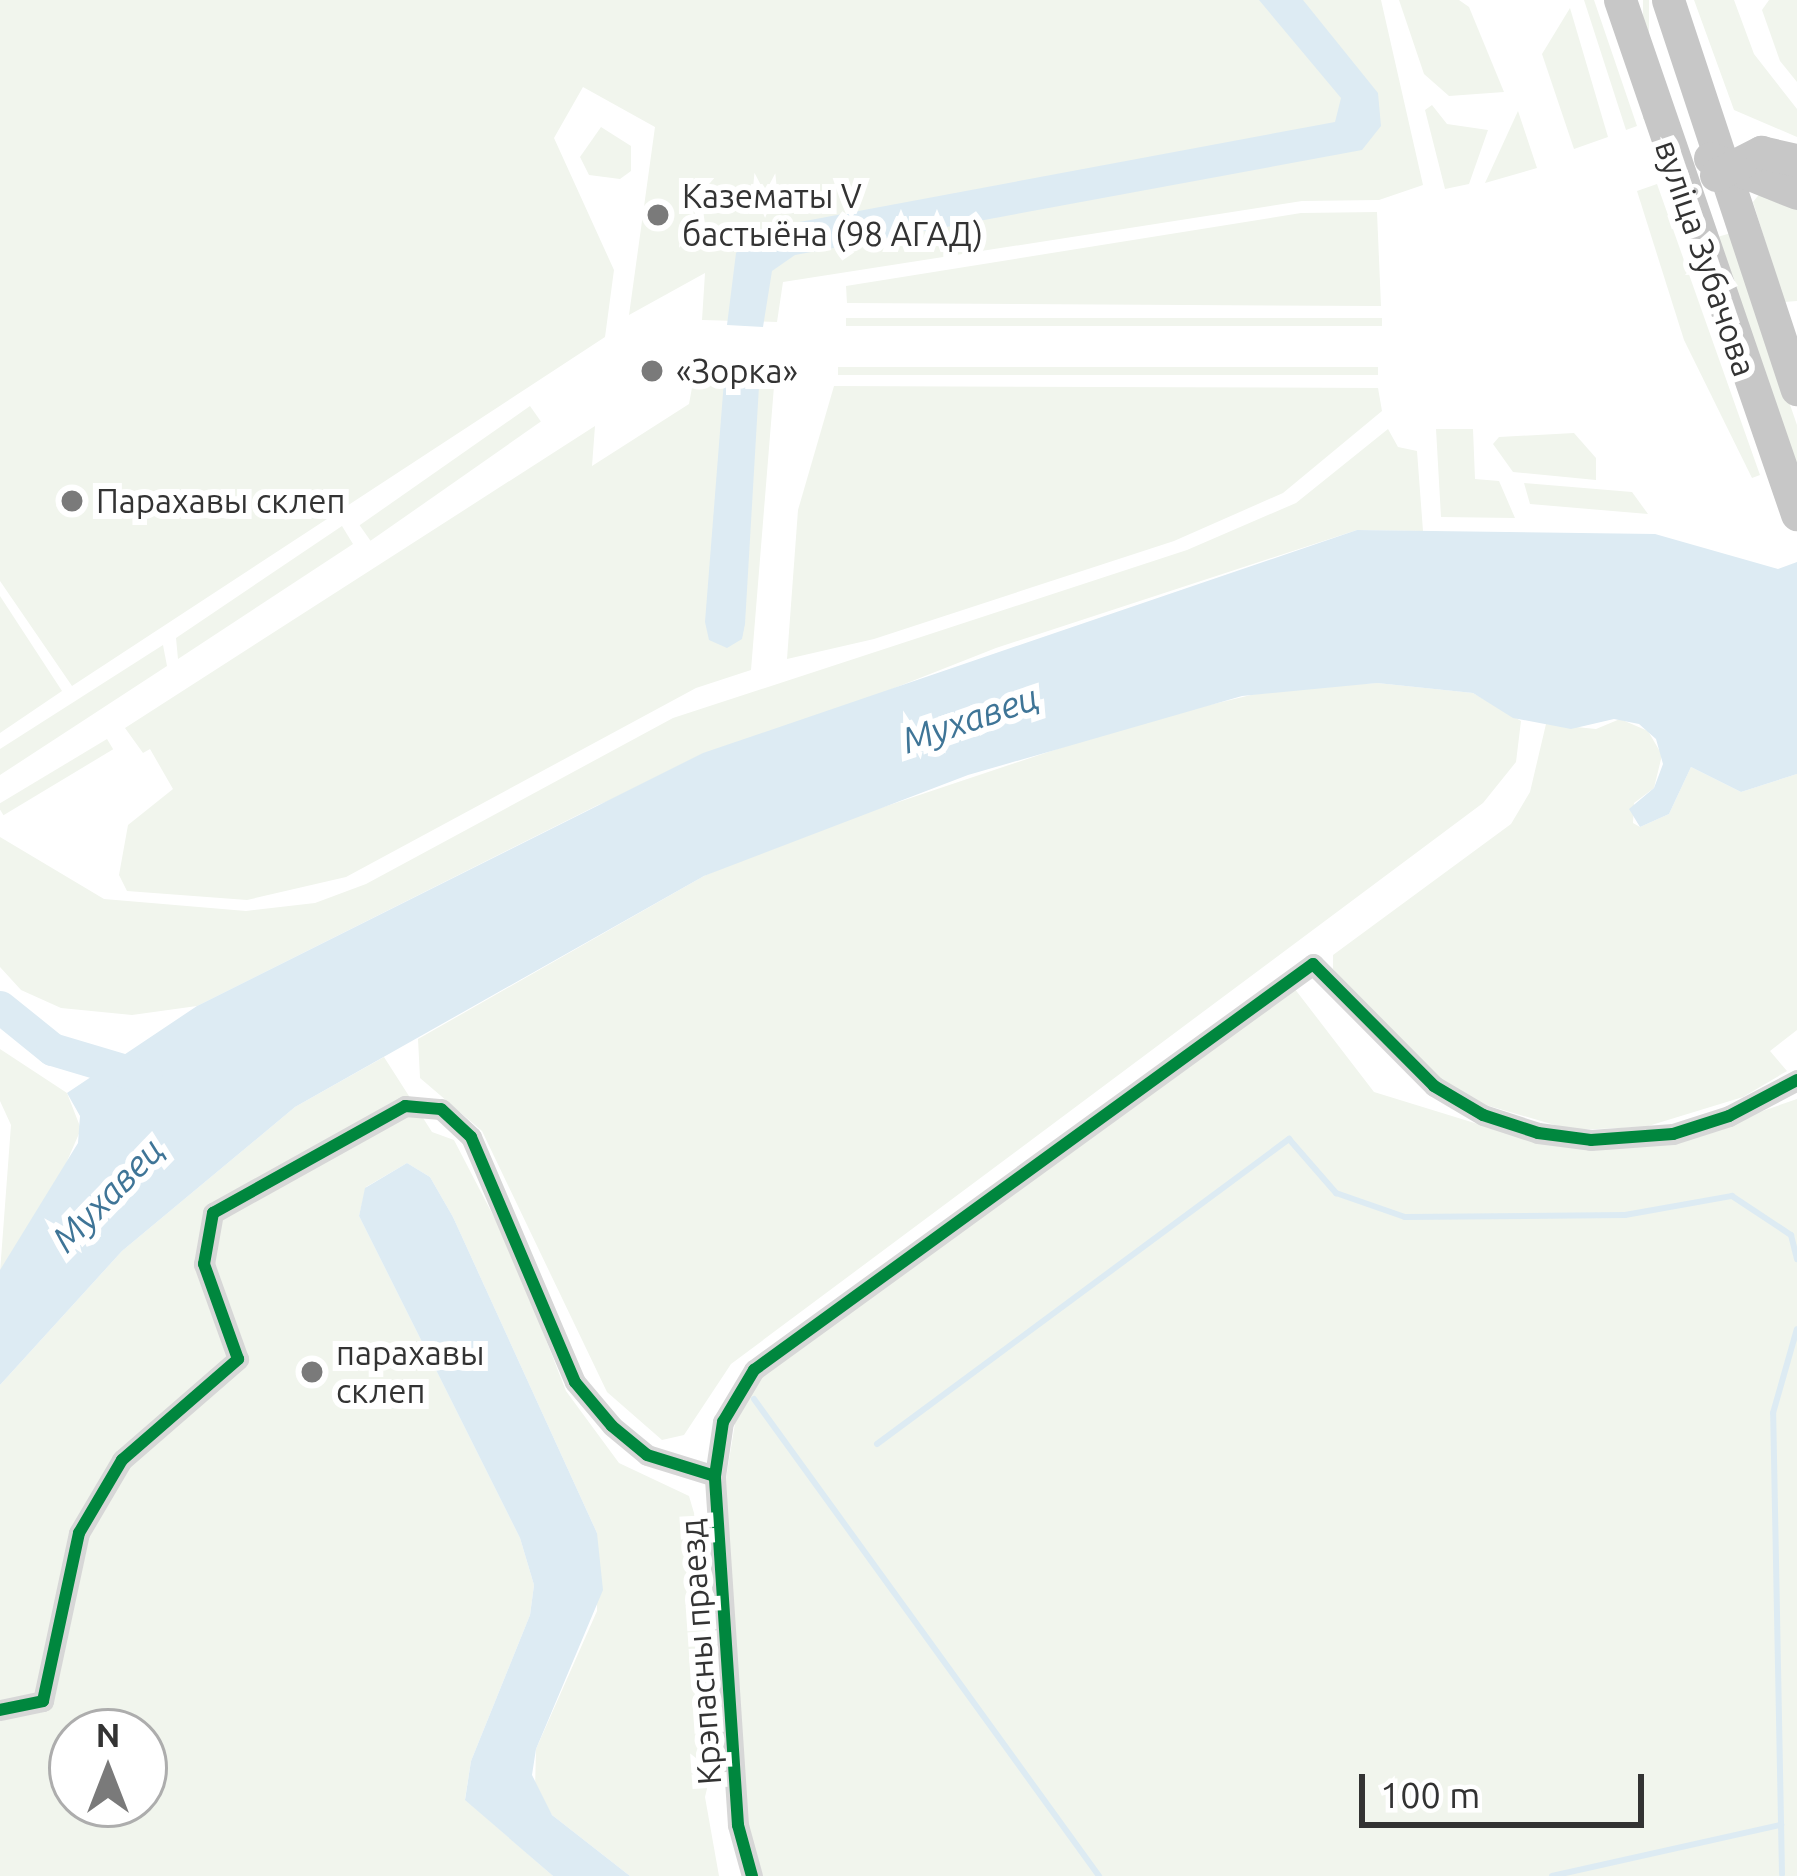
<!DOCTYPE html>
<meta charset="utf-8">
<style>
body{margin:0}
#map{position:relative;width:1797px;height:1876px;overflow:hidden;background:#fff;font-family:Ubuntu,sans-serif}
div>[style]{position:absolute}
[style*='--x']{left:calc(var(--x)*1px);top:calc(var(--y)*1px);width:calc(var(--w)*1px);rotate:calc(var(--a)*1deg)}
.green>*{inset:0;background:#f1f5ed;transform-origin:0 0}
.water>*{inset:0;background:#ddebf3}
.stream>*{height:6px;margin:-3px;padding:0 3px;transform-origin:3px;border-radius:3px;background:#ddebf3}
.river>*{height:33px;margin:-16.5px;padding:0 16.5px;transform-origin:16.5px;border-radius:16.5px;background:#ddebf3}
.minor>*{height:21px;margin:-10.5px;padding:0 10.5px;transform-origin:10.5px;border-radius:10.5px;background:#d7d7d7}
.trunk>*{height:33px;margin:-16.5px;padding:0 16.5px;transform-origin:16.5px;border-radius:16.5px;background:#c7c7c7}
.cycleway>*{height:12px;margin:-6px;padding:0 6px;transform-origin:6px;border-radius:6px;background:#00873e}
.dots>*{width:33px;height:33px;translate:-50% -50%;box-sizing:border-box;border:6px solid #fff;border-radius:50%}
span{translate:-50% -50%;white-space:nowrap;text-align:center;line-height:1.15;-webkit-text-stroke:12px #fff;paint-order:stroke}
.poi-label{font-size:33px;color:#333}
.left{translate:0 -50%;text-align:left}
.street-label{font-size:33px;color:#333}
.water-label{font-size:36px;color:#3f7597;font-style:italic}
.north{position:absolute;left:48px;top:1708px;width:120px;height:120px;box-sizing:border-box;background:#fff;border:3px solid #adadad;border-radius:50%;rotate:0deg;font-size:33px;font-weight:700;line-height:48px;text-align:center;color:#333}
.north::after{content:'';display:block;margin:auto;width:42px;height:54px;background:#7a7a7a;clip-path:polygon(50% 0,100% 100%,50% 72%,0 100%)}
.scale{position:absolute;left:1359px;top:1774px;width:285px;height:54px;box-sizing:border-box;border:6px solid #333;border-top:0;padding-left:15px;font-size:36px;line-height:42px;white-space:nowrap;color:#333;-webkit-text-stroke:9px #fff;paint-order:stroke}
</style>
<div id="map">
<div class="green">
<div style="clip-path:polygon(0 0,1381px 0,1423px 185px,1379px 200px,1302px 201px,783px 282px,777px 322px,702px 320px,705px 273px,629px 315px,655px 127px,583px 87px,554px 138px,614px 270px,605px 337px,72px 686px,0 581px)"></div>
<div style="clip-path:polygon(1399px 0,1459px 0,1469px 7px,1504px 92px,1449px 96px,1424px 74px)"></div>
<div style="clip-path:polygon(1584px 0,1594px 0,1637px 126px,1626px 130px)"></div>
<div style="left:1643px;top:0;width:6px;height:119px"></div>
<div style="clip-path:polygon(1694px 0,1734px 0,1754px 54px,1797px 109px,1797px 137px,1734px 110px)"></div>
<div style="clip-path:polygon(1769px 0,1797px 0,1797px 82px,1780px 61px,1762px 10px)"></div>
<div style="clip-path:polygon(1570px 8px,1608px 137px,1574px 149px,1542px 54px)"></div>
<div style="clip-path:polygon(1432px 105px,1447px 124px,1488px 130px,1469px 184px,1445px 189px,1425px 110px)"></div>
<div style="clip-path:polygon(1518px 111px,1537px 168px,1485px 183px)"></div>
<div style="clip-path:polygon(601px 127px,631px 146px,631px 171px,620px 179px,589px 175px,580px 157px)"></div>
<div style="clip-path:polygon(1657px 184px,1760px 475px,1752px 478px,1684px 340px,1637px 191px)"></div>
<div style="clip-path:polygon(1761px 192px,1797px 205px,1797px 301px,1784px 302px,1753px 202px)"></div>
<div style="clip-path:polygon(1377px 212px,1381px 306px,847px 303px,846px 286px,1301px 213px)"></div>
<div style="clip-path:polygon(1731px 233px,1797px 425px,1797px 466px,1714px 238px)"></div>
<div style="left:846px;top:318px;width:536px;height:8px"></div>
<div style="left:838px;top:367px;width:540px;height:8px"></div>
<div style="clip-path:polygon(695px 371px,775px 374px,751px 670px,696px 688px,346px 877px,247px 900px,127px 891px,119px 875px,128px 825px,173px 789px,150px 749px,143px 753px,125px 728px,595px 426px,592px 466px,689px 404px)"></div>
<div style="clip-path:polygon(834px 386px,1378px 388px,1382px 411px,1283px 493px,1174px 541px,874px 639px,787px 659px,798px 510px)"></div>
<div style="left:530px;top:406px;width:19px;height:208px;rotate:55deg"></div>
<div style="clip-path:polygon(1388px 429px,1398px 447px,1417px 451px,1423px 531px,1357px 530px,996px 648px,598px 805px,197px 1006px,132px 1015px,61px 1008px,21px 990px,0 967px,0 837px,104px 899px,246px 911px,315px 903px,366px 884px,673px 718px,1187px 550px,1296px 503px)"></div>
<div style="clip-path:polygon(1436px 429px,1473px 429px,1475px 479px,1499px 481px,1515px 518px,1441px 517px)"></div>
<div style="clip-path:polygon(1574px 433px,1596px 458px,1596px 480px,1513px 472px,1493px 444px,1499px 437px)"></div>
<div style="clip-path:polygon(1524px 483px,1632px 492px,1648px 514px,1530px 504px)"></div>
<div style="clip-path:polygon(342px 526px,353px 544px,178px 659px,176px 638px)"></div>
<div style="clip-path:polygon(0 596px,62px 691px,0 733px)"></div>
<div style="clip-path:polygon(163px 645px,167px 666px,0 775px,0 749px)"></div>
<div style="clip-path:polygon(1377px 683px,1473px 693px,1521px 721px,1516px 762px,1483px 803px,731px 1364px,684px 1435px,662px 1440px,607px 1392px,482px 1131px,420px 1078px,418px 1039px,704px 876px,782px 841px,1138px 722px,1272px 690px)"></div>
<div style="clip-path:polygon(1620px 719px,1648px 731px,1662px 755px,1654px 788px,1634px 803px,1633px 823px,1640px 827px,1669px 814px,1691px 767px,1741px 792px,1797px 774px,1797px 1030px,1770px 1051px,1787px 1071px,1743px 1097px,1645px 1127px,1572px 1130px,1479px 1103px,1440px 1078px,1351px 990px,1333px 969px,1333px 955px,1511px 824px,1530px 792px,1546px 724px,1596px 729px)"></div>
<div style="left:107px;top:739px;width:12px;height:128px;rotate:59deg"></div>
<div style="clip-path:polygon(1291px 984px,1374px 1092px,1520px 1137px,1673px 1142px,1797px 1099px,1797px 1876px,763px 1876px,741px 1809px,725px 1485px,735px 1423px,763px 1375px)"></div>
<div style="clip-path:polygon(0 1049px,67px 1093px,81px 1129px,58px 1182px,0 1272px,11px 1125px,0 1101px)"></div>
<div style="clip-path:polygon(evenodd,384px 1057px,432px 1132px,454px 1140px,510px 1248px,566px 1391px,619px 1463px,689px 1496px,699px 1530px,714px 1760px,705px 1797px,719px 1876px,630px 1876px,552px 1815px,535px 1790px,536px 1749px,597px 1611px,597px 1533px,453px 1217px,430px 1177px,407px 1163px,366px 1187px,359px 1216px,520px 1538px,534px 1585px,530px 1615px,471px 1761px,465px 1799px,553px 1876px,0 1876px,0 1385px,122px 1251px,295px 1107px,384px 1057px,72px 1732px,144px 1732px,144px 1804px,72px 1804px,72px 1732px)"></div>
</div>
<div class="water">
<div style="clip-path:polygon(1259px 0,1303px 0,1378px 93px,1381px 126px,1362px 150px,795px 255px,772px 271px,763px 327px,727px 325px,736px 253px,756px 230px,1335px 122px,1341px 98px)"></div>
<div style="clip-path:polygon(725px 368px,760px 369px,745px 624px,742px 639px,727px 648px,709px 640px,705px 622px)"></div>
<div style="clip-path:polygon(1357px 530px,1655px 534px,1778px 569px,1797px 562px,1797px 774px,1741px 792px,1691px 767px,1669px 814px,1640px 827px,1629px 809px,1654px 788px,1663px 764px,1656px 739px,1639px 724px,1614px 719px,1571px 729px,1513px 718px,1473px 693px,1377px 683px,1242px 696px,968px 775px,704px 876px,295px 1107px,122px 1251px,0 1385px,0 1270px,78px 1143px,80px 1116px,67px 1093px,197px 1006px,703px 753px)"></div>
<div style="clip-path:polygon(407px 1163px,430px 1177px,453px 1217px,597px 1533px,603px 1590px,536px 1749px,532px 1775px,552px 1815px,630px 1876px,553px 1876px,465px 1800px,471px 1761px,530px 1615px,534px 1585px,520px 1538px,359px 1216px,365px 1188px)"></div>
</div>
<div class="stream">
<div style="--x:754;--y:1399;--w:589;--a:54.12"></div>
<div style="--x:877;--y:1444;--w:513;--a:-36.51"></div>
<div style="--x:1289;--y:1139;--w:72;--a:49"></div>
<div style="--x:1336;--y:1193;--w:73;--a:19.2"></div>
<div style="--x:1405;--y:1217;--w:220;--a:-0.5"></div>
<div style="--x:1625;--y:1215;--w:109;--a:-10.1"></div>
<div style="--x:1732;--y:1196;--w:71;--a:33.5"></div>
<div style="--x:1791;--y:1235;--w:25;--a:76"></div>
<div style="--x:1782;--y:1874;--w:461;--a:-91.1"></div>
<div style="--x:1773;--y:1413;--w:87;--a:-74.1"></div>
<div style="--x:1552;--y:1876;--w:235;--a:-12.6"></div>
</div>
<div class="river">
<div style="--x:0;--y:1007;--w:67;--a:38.9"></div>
<div style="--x:52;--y:1049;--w:98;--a:16.6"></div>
</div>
<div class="minor">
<div style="--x:0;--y:1710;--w:44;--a:-11.8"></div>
<div style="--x:43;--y:1701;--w:172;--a:-77.9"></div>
<div style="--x:79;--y:1533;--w:85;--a:-59.5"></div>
<div style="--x:122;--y:1460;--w:154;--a:-41"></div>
<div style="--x:238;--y:1359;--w:101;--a:-109.7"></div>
<div style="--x:204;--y:1264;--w:52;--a:-80"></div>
<div style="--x:213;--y:1213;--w:220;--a:-29.1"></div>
<div style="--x:405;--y:1106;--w:36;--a:5"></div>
<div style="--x:441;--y:1109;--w:41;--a:43"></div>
<div style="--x:471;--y:1137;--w:266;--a:67"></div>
<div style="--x:575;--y:1382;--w:57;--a:49.9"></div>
<div style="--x:612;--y:1426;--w:45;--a:39.6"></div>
<div style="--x:647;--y:1455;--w:71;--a:17.2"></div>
<div style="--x:752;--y:1876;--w:53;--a:-105.4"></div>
<div style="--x:738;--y:1825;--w:350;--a:-93.8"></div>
<div style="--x:715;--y:1476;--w:55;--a:-81.6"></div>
<div style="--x:723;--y:1422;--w:61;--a:-59.2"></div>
<div style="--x:754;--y:1370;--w:691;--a:-35.99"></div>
<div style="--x:1313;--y:964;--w:172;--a:45.2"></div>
<div style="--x:1434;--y:1086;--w:57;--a:30.6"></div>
<div style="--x:1483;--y:1115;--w:58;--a:18.1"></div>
<div style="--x:1538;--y:1133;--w:53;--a:7.5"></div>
<div style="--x:1591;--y:1140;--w:82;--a:-4.2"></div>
<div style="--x:1673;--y:1134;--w:59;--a:-17.8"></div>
<div style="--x:1729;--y:1116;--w:77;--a:-27.9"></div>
</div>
<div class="trunk">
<div style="--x:1620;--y:0;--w:544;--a:71"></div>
<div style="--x:1668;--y:0;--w:410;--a:71.7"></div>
<div style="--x:1710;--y:158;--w:94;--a:21.9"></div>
<div style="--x:1716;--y:175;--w:51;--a:-27.1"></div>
<div style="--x:1761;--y:152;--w:37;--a:13"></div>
</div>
<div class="cycleway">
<div style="--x:0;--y:1710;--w:44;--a:-11.8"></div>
<div style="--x:43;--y:1701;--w:172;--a:-77.9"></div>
<div style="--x:79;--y:1533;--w:85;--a:-59.5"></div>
<div style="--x:122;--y:1460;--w:154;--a:-41"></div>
<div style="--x:238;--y:1359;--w:101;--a:-109.7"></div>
<div style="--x:204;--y:1264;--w:52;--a:-80"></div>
<div style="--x:213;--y:1213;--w:220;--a:-29.1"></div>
<div style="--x:405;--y:1106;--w:36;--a:5"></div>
<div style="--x:441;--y:1109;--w:41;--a:43"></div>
<div style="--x:471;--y:1137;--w:266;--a:67"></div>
<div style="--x:575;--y:1382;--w:57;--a:49.9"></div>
<div style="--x:612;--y:1426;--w:45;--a:39.6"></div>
<div style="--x:647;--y:1455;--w:71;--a:17.2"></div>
<div style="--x:752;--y:1876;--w:53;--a:-105.4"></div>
<div style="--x:738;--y:1825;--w:350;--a:-93.8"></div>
<div style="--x:715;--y:1476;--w:55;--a:-81.6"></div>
<div style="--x:723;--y:1422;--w:61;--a:-59.2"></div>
<div style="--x:754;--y:1370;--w:691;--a:-35.99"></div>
<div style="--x:1313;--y:964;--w:172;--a:45.2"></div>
<div style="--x:1434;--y:1086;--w:57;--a:30.6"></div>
<div style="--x:1483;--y:1115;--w:58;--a:18.1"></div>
<div style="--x:1538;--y:1133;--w:53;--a:7.5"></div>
<div style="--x:1591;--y:1140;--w:82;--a:-4.2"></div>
<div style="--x:1673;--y:1134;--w:59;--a:-17.8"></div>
<div style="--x:1729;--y:1116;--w:77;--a:-27.9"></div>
</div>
<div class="dots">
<div style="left:658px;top:215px;background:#7a7a7a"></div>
<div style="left:652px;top:371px;background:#7a7a7a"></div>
<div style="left:72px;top:501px;background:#7a7a7a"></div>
<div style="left:312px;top:1372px;background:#7a7a7a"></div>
</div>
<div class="poi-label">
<span class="left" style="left:682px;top:215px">Казематы V<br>бастыёна (98 АГАД)</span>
<span class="left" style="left:676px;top:371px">«Зорка»</span>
<span class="left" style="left:96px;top:501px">Парахавы склеп</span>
<span class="left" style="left:336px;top:1372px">парахавы<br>склеп</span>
</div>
<div class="street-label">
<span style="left:1706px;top:258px;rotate:71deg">вуліца Зубачова</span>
<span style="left:700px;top:1652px;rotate:-94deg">Крэпасны праезд</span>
</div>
<div class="water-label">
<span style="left:970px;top:718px;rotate:-19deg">Мухавец</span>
<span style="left:107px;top:1194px;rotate:-46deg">Мухавец</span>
</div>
<div class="north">N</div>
<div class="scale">100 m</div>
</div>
